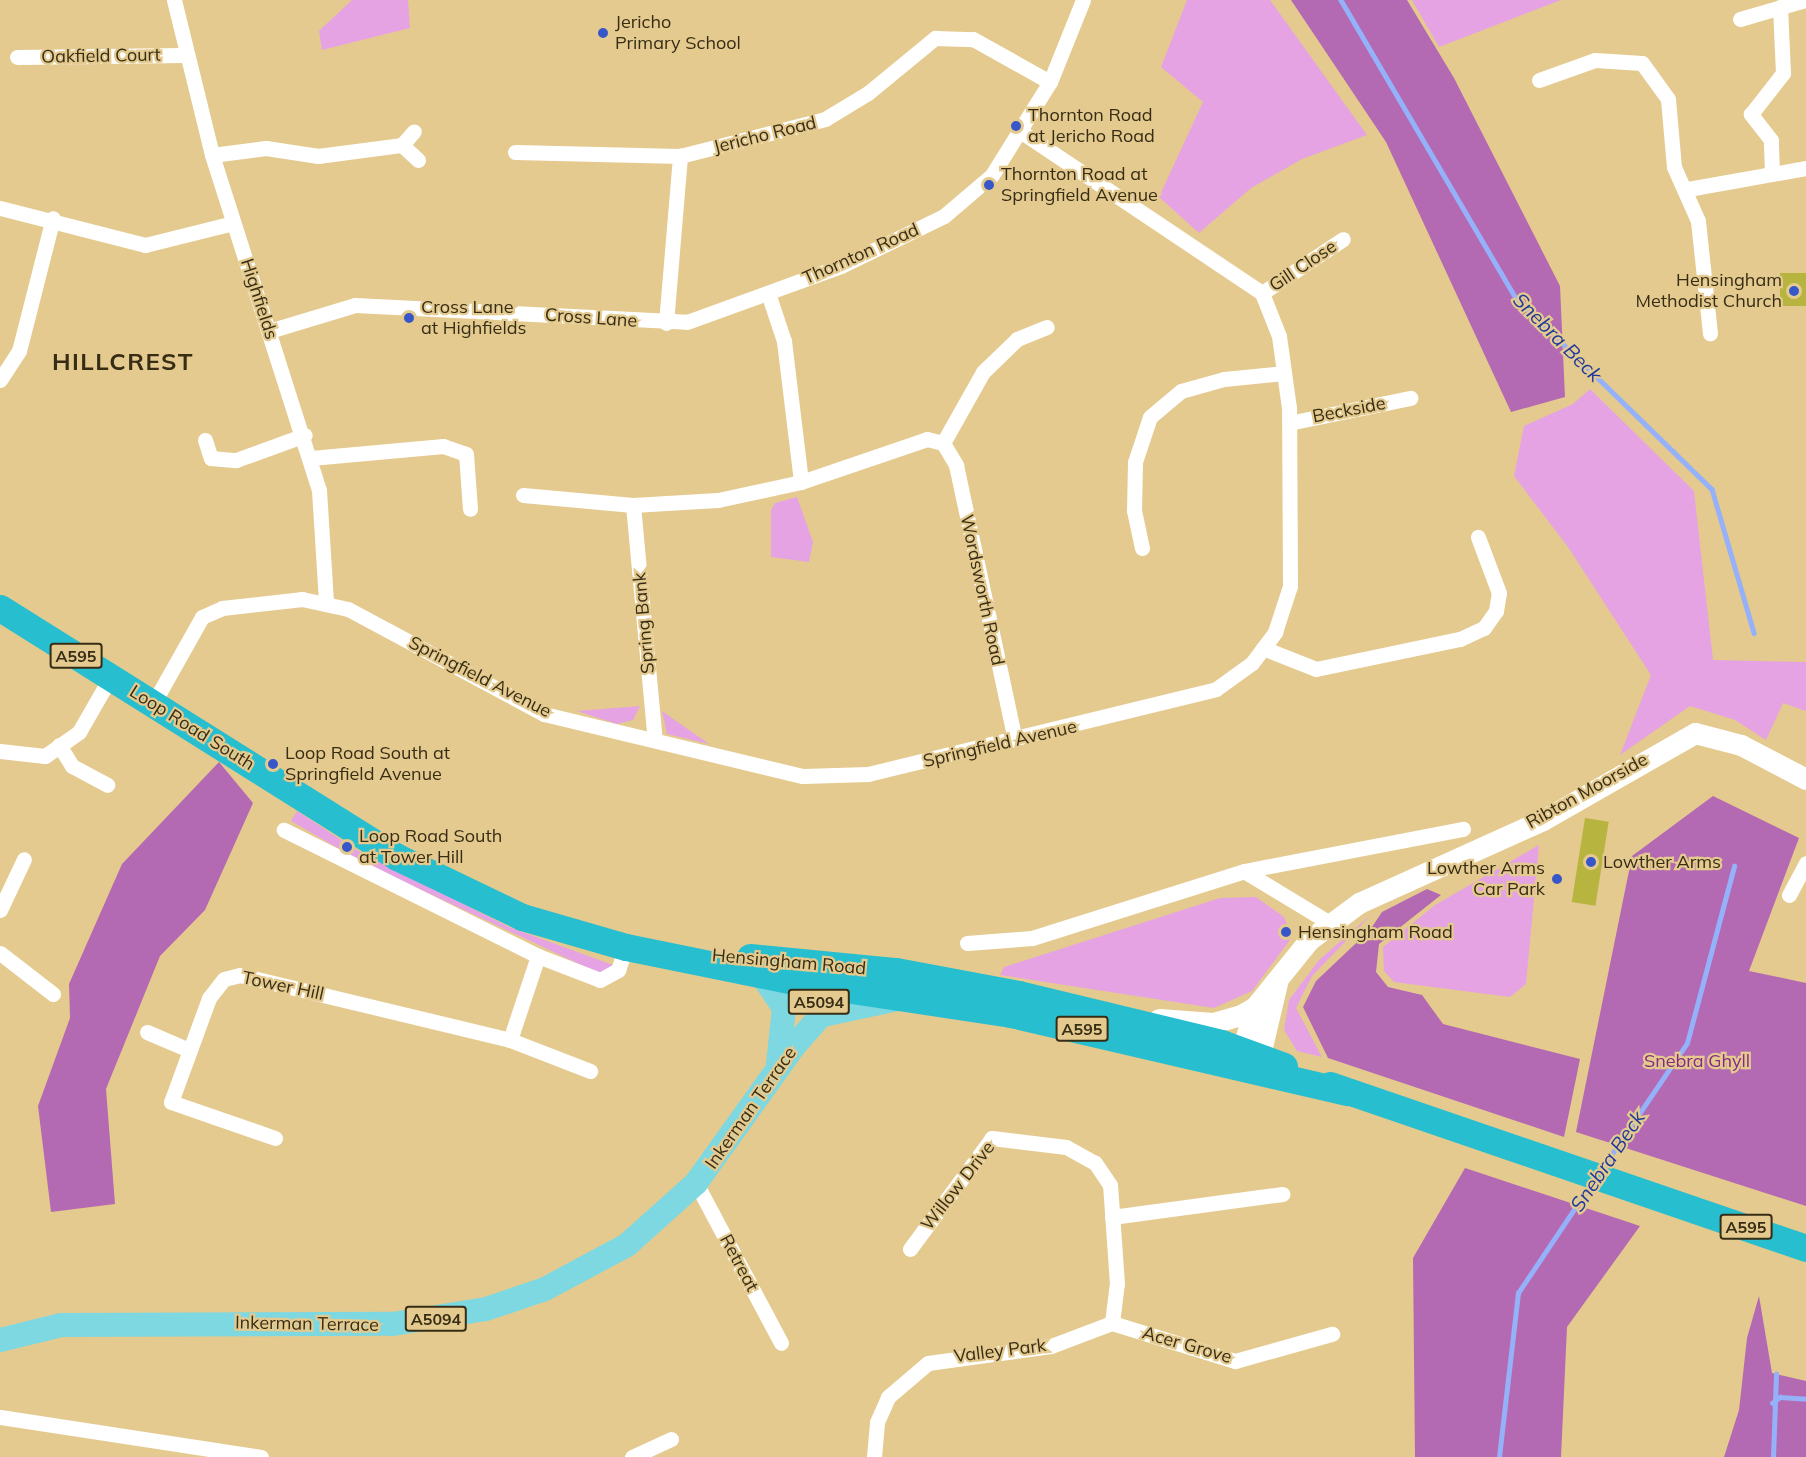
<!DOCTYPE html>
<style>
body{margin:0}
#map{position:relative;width:1806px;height:1457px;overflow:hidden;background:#e4ca8f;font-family:Mulish,sans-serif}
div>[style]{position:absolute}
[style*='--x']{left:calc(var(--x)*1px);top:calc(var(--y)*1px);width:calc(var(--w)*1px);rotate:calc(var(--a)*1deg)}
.green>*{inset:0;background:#e5a3e3}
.forest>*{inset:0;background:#b469b3}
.stream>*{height:4.5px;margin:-2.25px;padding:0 2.25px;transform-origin:2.25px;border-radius:2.25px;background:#95b1f9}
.building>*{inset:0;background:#b8b440;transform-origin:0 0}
.street>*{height:15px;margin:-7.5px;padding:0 7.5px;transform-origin:7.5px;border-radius:7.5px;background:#fff}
.secondary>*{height:21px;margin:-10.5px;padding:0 10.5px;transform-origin:10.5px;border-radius:10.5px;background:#fff}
.primary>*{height:24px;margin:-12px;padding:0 12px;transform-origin:12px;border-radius:12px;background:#7dd8e2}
.highway>*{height:27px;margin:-13.5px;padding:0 13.5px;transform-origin:13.5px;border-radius:13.5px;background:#27becf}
.dots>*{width:16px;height:16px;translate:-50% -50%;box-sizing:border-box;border:3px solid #e4ca8f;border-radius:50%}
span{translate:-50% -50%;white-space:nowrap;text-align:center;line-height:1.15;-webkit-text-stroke:4.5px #e4ca8f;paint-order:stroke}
.shield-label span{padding:2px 4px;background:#e4ca8f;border:2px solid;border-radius:4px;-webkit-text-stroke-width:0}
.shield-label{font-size:16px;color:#372d15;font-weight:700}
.poi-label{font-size:18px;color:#372d15}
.left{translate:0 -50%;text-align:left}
.right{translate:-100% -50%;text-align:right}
.street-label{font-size:18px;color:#372d15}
.park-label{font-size:18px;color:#842985}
.water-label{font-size:20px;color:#20399d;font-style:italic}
.district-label{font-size:24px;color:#372d15;font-weight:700;letter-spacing:1.5px}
</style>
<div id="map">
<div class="green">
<div style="clip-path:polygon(352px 0,408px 0,410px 28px,322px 50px,319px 31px)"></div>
<div style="clip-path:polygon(1187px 0,1270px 0,1367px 135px,1302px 159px,1251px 188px,1199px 233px,1159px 197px,1203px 102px,1161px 67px)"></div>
<div style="clip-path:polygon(1412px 0,1561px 0,1439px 47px)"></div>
<div style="clip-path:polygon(1590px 389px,1694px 491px,1713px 660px,1806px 662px,1806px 711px,1783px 703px,1766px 740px,1735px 720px,1690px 706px,1620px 755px,1651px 675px,1568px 547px,1514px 476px,1524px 426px,1573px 404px)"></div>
<div style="clip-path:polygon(797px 497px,813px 542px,809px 562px,771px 557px,771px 510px,775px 503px)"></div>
<div style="clip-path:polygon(640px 706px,633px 720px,617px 724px,577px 711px)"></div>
<div style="clip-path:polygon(662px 711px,709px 744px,667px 734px)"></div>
<div style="clip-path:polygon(297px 811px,355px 849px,509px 927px,613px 965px,604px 975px,594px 971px,362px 862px,291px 821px)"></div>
<div style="clip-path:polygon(1539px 845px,1526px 984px,1510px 997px,1394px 982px,1384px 971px,1383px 947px,1435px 905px)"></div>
<div style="clip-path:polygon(1256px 897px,1284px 917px,1292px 937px,1252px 991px,1214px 1008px,1000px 975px,1004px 967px,1220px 898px)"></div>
<div style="clip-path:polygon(1372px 914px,1312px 976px,1296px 1008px,1322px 1057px,1297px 1051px,1284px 1030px,1289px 1000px,1319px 960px)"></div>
</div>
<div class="forest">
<div style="clip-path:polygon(1291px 0,1407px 0,1454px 78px,1560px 286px,1565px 397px,1511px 412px,1386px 142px)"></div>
<div style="clip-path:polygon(219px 762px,253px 803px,205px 910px,160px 956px,106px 1089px,115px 1204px,51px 1212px,38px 1106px,70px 1018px,69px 984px,122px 864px)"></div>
<div style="clip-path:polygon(1713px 796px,1799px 838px,1749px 971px,1806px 983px,1806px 1206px,1576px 1132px,1632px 856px)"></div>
<div style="clip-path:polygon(1427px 889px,1441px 895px,1379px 944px,1376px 972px,1388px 987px,1422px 995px,1443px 1024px,1580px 1059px,1564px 1137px,1328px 1058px,1303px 1007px,1316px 981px,1370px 930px,1382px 912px)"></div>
<div style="clip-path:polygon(1465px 1168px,1640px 1226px,1567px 1327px,1561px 1457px,1415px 1457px,1413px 1258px)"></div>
<div style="clip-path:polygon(1759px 1296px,1772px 1373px,1806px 1381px,1806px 1457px,1724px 1457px,1739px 1410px,1747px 1338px)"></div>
</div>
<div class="stream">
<div style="--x:1341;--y:0;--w:346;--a:59.6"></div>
<div style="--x:1516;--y:298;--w:274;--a:44.3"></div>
<div style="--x:1712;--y:489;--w:150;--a:73.7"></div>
<div style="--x:1601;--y:1170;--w:153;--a:-55.9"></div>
<div style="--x:1687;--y:1043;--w:183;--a:-75.1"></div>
<div style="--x:1772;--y:1403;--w:10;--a:-37"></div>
<div style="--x:1780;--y:1397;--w:26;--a:4"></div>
<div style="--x:1499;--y:1457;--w:165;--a:-83.4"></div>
<div style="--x:1518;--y:1293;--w:131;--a:-56.2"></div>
<div style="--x:1773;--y:1457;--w:83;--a:-87.9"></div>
</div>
<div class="building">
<div style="left:1806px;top:273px;width:33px;height:26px;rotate:90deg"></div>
<div style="left:1585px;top:818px;width:24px;height:85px;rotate:9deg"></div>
</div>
<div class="street">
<div style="--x:174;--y:0;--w:160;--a:76.2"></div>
<div style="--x:212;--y:155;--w:352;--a:72.3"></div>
<div style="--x:319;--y:490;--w:111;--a:86.4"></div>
<div style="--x:1740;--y:19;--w:68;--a:-16.3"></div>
<div style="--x:17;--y:57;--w:167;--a:-0.7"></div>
<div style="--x:1539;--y:80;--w:59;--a:-19.7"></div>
<div style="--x:1595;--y:60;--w:47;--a:3.7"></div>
<div style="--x:1642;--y:63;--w:44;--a:54.2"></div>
<div style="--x:1668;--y:99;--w:68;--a:85"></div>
<div style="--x:1674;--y:167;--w:59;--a:66"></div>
<div style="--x:1698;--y:221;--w:113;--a:83.9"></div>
<div style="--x:402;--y:145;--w:18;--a:-49"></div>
<div style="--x:515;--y:152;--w:165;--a:1.4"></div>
<div style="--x:680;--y:156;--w:150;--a:-14.3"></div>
<div style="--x:825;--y:119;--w:50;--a:-31.2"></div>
<div style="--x:868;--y:93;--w:87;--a:-39.4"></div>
<div style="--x:935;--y:38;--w:38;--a:2"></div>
<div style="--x:973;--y:39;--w:88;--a:29.2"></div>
<div style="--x:212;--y:155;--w:54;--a:-7.4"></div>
<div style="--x:266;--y:148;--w:53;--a:8.7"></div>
<div style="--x:318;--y:156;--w:85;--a:-7.5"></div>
<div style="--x:402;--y:145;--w:22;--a:43"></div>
<div style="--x:1772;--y:174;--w:34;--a:-92"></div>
<div style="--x:1771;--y:140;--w:33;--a:-128"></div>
<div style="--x:1751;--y:114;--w:52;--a:-52"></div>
<div style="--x:1783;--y:73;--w:66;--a:-92.6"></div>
<div style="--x:1688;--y:189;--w:120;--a:-10.1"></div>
<div style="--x:0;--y:208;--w:150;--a:14.3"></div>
<div style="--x:145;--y:245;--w:91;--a:-14"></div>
<div style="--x:768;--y:293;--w:51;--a:71.6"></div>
<div style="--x:784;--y:341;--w:142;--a:83.1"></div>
<div style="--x:1262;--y:293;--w:97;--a:-33.7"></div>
<div style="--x:666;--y:323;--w:168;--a:-85.2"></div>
<div style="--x:269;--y:331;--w:90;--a:-16.8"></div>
<div style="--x:355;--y:305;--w:332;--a:2.9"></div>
<div style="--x:687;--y:322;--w:164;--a:-20"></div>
<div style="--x:841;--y:266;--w:114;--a:-25.9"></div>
<div style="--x:944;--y:216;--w:63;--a:-40.5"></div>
<div style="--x:992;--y:175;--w:110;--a:-58.1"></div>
<div style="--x:1050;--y:82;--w:88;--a:-68.1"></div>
<div style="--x:0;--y:380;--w:35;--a:-57"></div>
<div style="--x:19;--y:351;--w:137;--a:-75.7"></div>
<div style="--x:1289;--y:423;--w:124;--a:-11.7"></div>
<div style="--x:205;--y:440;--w:19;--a:72"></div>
<div style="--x:211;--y:458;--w:25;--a:5"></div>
<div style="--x:236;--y:460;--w:73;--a:-19.9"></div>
<div style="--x:943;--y:443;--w:26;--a:59"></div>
<div style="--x:956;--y:465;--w:281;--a:77.9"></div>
<div style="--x:943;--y:443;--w:81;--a:-60.6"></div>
<div style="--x:983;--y:372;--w:47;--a:-44.1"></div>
<div style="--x:1017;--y:339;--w:32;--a:-22"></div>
<div style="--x:311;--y:458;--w:133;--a:-5.2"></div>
<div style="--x:443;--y:446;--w:24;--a:19"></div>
<div style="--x:466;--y:454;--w:55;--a:85.8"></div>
<div style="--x:523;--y:495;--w:110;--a:5.2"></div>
<div style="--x:633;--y:505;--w:85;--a:-3.4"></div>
<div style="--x:718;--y:500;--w:85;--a:-12.2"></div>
<div style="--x:801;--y:482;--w:133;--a:-18.8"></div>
<div style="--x:927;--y:439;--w:16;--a:14"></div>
<div style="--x:633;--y:505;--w:236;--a:84.7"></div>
<div style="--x:1142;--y:548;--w:38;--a:-102"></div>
<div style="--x:1134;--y:511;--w:49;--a:-88.8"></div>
<div style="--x:1135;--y:462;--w:47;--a:-71.6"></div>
<div style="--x:1150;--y:417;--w:40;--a:-40"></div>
<div style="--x:1181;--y:391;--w:45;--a:-15.6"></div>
<div style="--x:1224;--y:379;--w:60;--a:-5.7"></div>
<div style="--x:1263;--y:648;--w:57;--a:21.6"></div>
<div style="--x:1316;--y:669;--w:147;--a:-11.8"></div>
<div style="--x:1460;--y:639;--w:26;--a:-25"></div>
<div style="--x:1484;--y:628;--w:21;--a:-55"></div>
<div style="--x:1496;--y:611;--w:18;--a:-81"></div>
<div style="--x:1499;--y:593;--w:60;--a:-110.6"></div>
<div style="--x:153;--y:704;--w:100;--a:-60.6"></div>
<div style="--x:202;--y:617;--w:22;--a:-24"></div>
<div style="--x:222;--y:608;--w:81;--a:-6.4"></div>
<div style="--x:302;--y:599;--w:47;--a:12.3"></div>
<div style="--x:348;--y:609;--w:222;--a:28.2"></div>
<div style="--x:544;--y:714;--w:266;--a:13.5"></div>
<div style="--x:803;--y:776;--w:65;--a:-1.8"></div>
<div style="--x:868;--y:774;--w:358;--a:-13.7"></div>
<div style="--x:1216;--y:689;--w:44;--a:-35.8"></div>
<div style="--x:1252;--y:663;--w:39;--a:-53"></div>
<div style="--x:1275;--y:632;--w:48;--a:-71.9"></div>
<div style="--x:1290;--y:586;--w:178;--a:-90.3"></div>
<div style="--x:1289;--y:408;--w:73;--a:-97.9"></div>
<div style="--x:1279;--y:336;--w:46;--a:-111.6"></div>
<div style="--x:1262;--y:293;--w:288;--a:-146.2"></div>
<div style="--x:59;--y:745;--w:25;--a:58"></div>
<div style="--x:72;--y:766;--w:40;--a:28"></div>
<div style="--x:0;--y:751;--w:45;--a:6.3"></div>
<div style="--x:45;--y:756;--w:42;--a:-35.2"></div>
<div style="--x:79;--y:732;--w:62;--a:-60.1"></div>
<div style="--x:1244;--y:871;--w:100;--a:31.2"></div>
<div style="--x:1789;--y:895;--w:36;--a:-62"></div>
<div style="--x:0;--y:910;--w:56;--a:-64.8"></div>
<div style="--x:967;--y:943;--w:65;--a:-4.4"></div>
<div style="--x:1032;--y:938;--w:222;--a:-17.5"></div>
<div style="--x:1244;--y:871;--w:223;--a:-10.9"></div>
<div style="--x:0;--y:953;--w:67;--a:37.7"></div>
<div style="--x:538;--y:956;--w:66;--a:21.2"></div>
<div style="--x:600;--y:980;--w:21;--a:-29"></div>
<div style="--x:618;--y:970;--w:24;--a:-71"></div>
<div style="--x:147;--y:1032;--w:46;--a:23.2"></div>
<div style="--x:510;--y:1040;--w:86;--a:21.2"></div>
<div style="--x:275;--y:1138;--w:110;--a:-160.9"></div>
<div style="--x:171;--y:1102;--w:111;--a:-69.9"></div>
<div style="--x:209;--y:998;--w:24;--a:-52"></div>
<div style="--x:224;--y:979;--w:16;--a:-14"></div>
<div style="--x:240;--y:975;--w:278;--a:13.5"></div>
<div style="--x:510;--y:1040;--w:89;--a:-71.6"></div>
<div style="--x:538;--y:956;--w:284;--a:-153.6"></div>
<div style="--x:696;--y:1183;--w:181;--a:62"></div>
<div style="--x:1112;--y:1217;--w:172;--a:-7.7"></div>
<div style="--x:1112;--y:1323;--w:129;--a:17.2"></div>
<div style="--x:1235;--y:1361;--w:101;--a:-15.6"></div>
<div style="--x:0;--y:1417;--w:264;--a:8.7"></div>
<div style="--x:632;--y:1457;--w:43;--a:-24.8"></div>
<div style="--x:874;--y:1457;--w:35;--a:-85"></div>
<div style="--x:877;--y:1422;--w:27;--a:-66"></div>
<div style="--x:888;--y:1397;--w:52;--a:-40.4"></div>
<div style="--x:928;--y:1363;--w:124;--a:-7.9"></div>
<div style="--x:1051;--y:1346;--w:65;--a:-20.7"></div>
<div style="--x:1112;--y:1323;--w:39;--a:-83"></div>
<div style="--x:1117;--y:1284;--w:99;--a:-94"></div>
<div style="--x:1110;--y:1185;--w:27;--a:-124"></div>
<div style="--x:1095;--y:1163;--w:33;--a:-151"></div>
<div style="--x:1066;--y:1147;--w:75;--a:-173.1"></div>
<div style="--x:992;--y:1138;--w:138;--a:126.5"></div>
</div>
<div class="secondary">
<div style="--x:1159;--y:1019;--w:54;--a:4.2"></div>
<div style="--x:1213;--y:1023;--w:29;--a:-16"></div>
<div style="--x:1241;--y:1015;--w:16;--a:-30"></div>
<div style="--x:1255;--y:1007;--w:86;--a:-51.1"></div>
<div style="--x:1309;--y:940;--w:62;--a:-36.5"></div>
<div style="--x:1359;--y:903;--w:202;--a:-24.3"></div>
<div style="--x:1543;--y:820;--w:175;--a:-29.8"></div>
<div style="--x:1695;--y:733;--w:48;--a:14.6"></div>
<div style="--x:1741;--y:745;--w:73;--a:27.6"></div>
<div style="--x:1247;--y:1064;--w:15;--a:-110"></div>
<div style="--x:1242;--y:1050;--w:45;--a:-73.2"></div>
<div style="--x:1256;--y:1072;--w:91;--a:-76.7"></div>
</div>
<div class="primary">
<div style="--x:761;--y:974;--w:41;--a:55.9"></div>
<div style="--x:784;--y:1008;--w:56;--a:96.1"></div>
<div style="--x:823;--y:1015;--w:81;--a:-12.1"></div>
<div style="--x:0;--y:1340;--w:63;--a:-13.8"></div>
<div style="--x:61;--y:1325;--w:332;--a:-0.2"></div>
<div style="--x:393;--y:1324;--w:94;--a:-9.2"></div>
<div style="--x:486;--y:1309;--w:62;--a:-18.7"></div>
<div style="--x:545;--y:1289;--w:93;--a:-28.2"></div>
<div style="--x:627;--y:1245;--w:93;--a:-41.9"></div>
<div style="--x:696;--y:1183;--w:168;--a:-54.4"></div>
<div style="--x:794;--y:1046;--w:48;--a:-48.4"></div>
<div style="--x:826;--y:1010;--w:21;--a:-79"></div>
<div style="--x:830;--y:989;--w:20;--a:-127"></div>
</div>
<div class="highway">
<div style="--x:0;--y:608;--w:469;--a:32.1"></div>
<div style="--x:397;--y:857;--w:139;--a:25.6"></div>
<div style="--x:522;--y:917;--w:108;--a:16.1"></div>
<div style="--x:626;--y:947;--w:176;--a:11.5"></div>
<div style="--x:798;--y:982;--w:215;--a:8.5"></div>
<div style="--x:1011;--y:1014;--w:345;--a:13.1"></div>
<div style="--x:750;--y:957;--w:147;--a:5.5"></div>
<div style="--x:896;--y:971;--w:125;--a:10.6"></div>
<div style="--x:1019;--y:994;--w:208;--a:13.6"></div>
<div style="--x:1221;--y:1043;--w:67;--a:20.1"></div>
<div style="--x:1330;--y:1085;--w:503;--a:18.9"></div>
</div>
<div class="dots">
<div style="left:603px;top:33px;background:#3757c8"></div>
<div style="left:1016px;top:126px;background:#3757c8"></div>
<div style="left:989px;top:185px;background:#3757c8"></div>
<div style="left:1794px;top:291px;background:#3757c8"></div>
<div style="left:409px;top:318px;background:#3757c8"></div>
<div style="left:273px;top:764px;background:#3757c8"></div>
<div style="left:347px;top:847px;background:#3757c8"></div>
<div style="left:1591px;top:862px;background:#3757c8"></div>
<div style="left:1557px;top:879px;background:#3757c8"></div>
<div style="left:1286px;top:932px;background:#3757c8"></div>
</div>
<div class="shield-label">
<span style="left:76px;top:656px">A595</span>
<span style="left:819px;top:1002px">A5094</span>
<span style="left:1082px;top:1029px">A595</span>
<span style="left:1746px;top:1227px">A595</span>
<span style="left:436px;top:1319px">A5094</span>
</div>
<div class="poi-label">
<span class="left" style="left:615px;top:33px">Jericho<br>Primary School</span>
<span class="left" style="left:1028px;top:126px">Thornton Road<br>at Jericho Road</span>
<span class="left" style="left:1001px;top:185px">Thornton Road at<br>Springfield Avenue</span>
<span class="right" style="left:1782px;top:291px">Hensingham<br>Methodist Church</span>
<span class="left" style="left:421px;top:318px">Cross Lane<br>at Highfields</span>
<span class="left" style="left:285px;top:764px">Loop Road South at<br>Springfield Avenue</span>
<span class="left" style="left:359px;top:847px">Loop Road South<br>at Tower Hill</span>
<span class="left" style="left:1603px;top:862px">Lowther Arms</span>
<span class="right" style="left:1545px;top:879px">Lowther Arms<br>Car Park</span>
<span class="left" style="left:1298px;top:932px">Hensingham Road</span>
</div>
<div class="street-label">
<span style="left:101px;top:56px;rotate:-1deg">Oakfield Court</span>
<span style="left:765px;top:135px;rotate:-14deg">Jericho Road</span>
<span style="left:861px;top:254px;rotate:-24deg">Thornton Road</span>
<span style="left:1303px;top:266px;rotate:-34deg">Gill Close</span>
<span style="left:259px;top:299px;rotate:72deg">Highfields</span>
<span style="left:591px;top:318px;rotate:4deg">Cross Lane</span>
<span style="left:1349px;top:410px;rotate:-11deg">Beckside</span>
<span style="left:982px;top:590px;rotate:78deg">Wordsworth Road</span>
<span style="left:644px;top:623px;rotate:-95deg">Spring Bank</span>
<span style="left:480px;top:677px;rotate:27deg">Springfield Avenue</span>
<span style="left:192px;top:728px;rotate:32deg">Loop Road South</span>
<span style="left:1000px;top:744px;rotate:-13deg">Springfield Avenue</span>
<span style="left:1587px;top:791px;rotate:-29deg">Ribton Moorside</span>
<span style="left:789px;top:962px;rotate:5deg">Hensingham Road</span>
<span style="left:283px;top:986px;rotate:12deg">Tower Hill</span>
<span style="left:751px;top:1108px;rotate:-55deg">Inkerman Terrace</span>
<span style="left:958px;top:1186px;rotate:-52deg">Willow Drive</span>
<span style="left:739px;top:1263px;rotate:62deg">Retreat</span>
<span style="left:307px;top:1324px;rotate:1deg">Inkerman Terrace</span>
<span style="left:1187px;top:1345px;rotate:16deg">Acer Grove</span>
<span style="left:1000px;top:1351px;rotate:-7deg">Valley Park</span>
</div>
<div class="park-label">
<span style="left:1697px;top:1061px">Snebra Ghyll</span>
</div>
<div class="water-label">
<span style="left:1558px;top:337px;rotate:45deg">Snebra Beck</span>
<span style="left:1607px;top:1161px;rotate:-56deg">Snebra Beck</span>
</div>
<div class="district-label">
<span style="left:123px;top:362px">HILLCREST</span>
</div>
</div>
